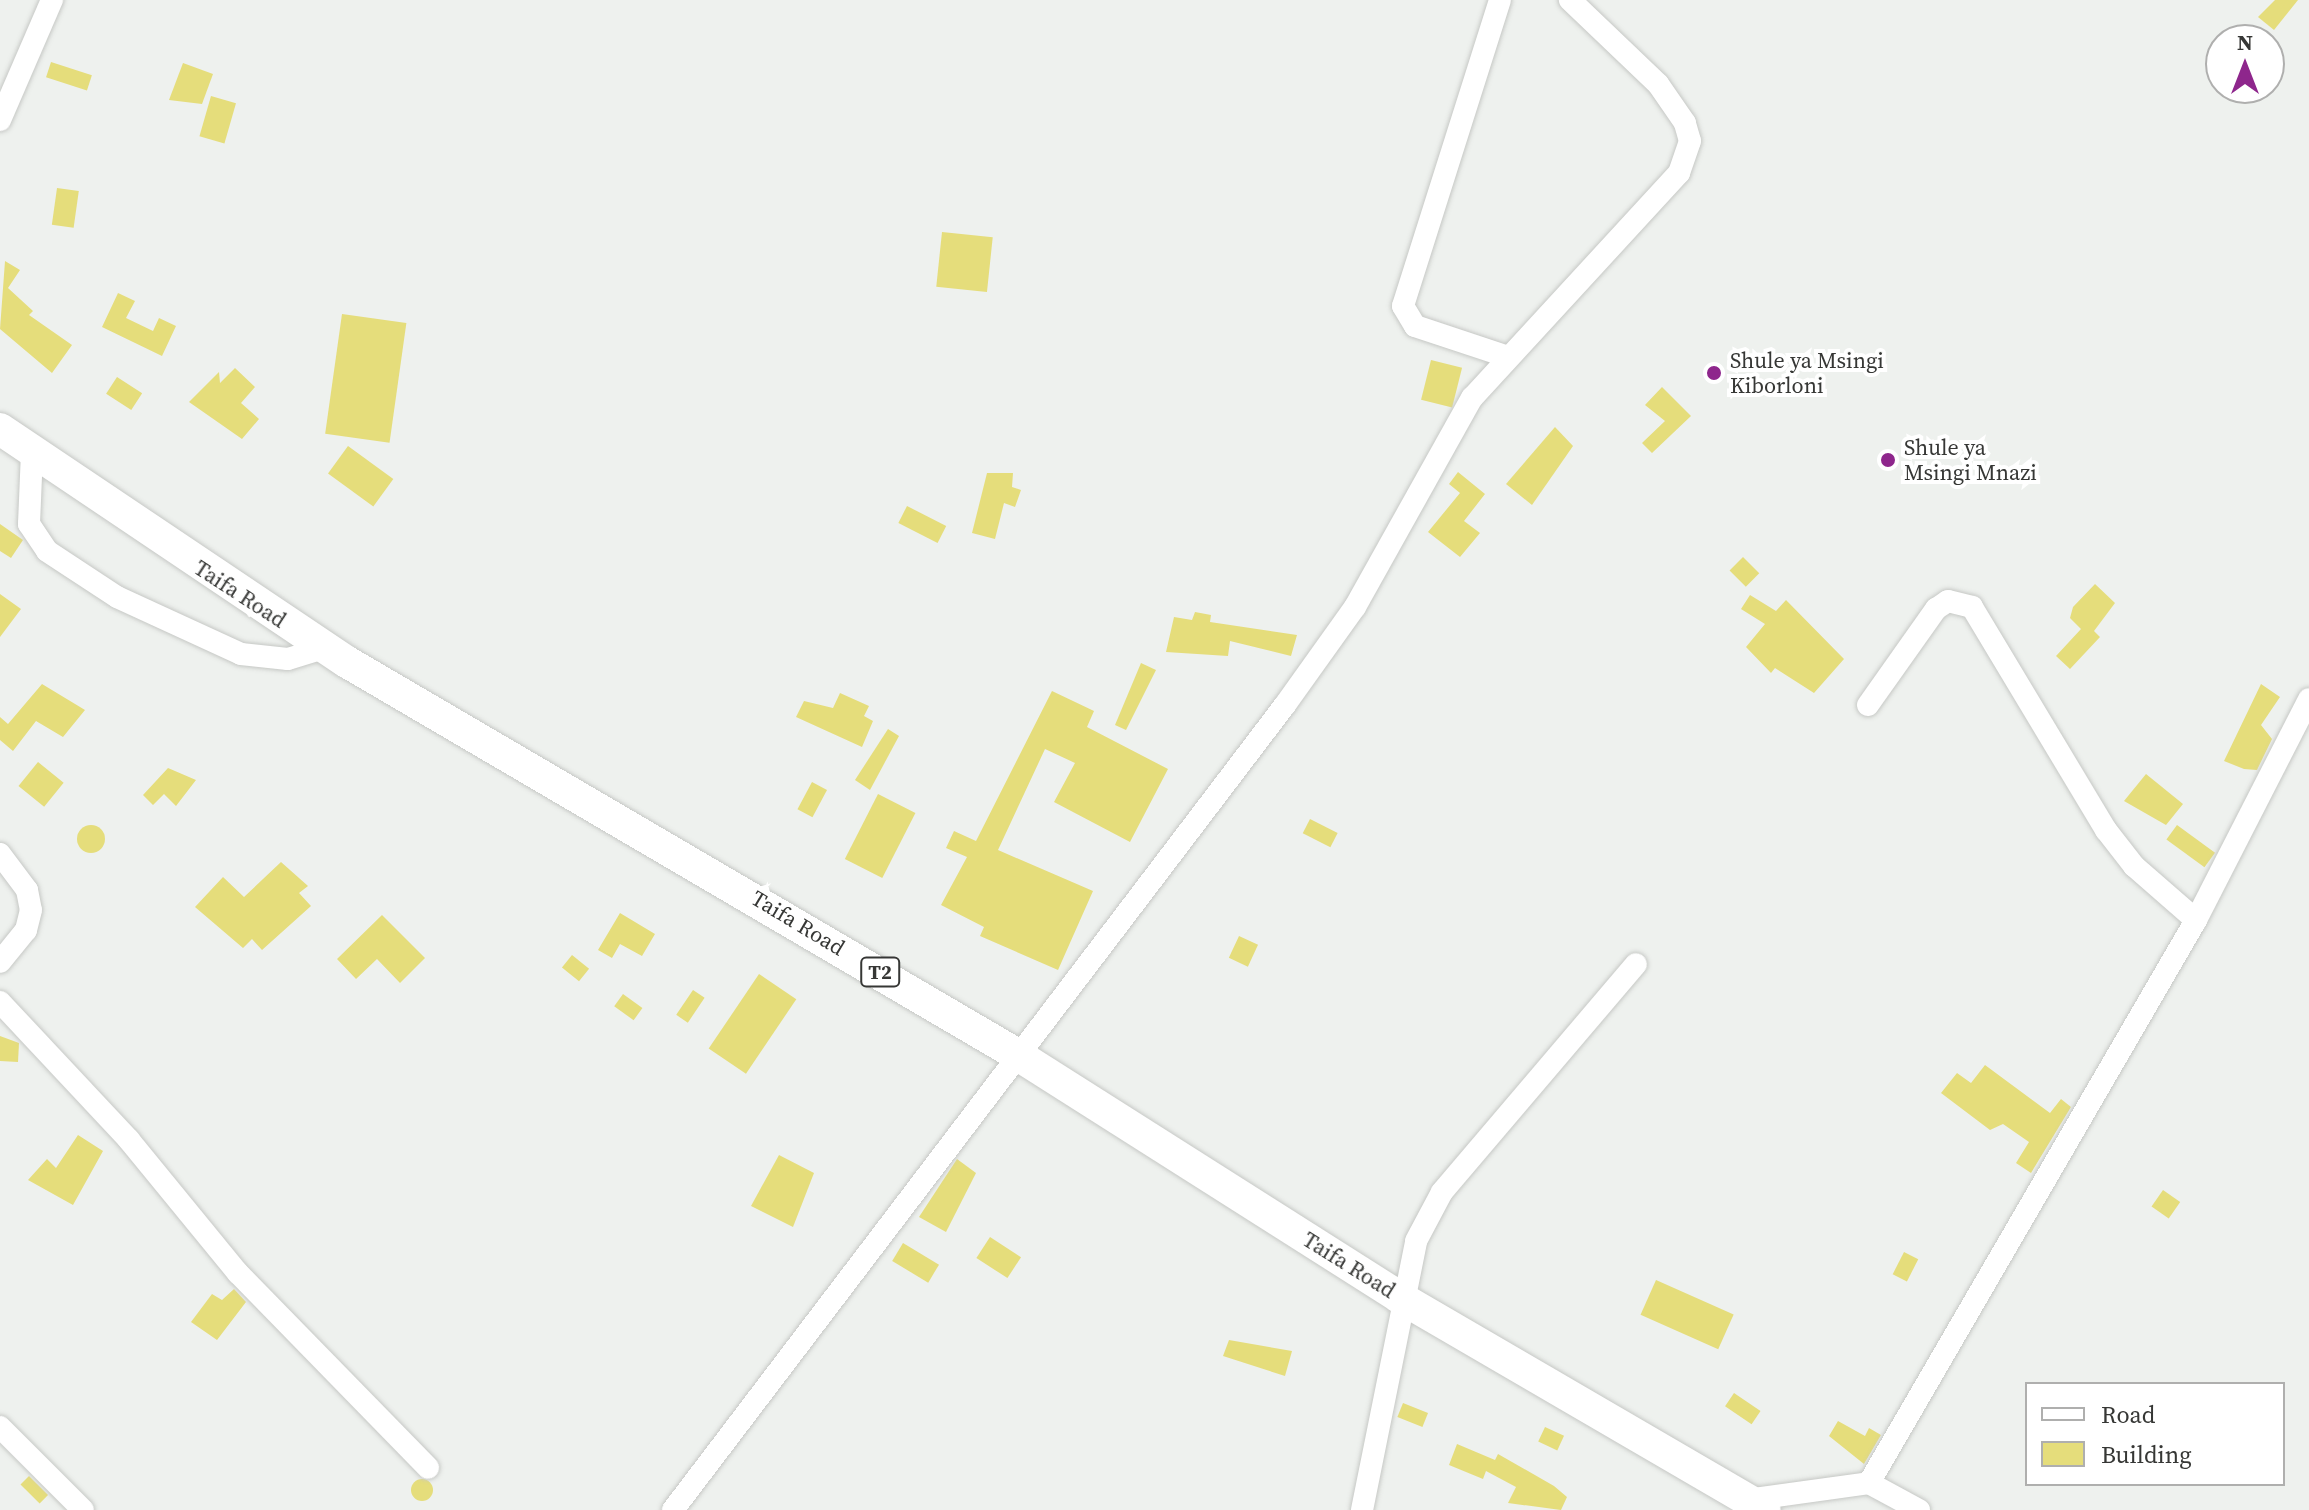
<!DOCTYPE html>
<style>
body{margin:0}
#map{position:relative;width:2309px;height:1510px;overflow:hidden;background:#eef1ee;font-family:"Source Serif 4",serif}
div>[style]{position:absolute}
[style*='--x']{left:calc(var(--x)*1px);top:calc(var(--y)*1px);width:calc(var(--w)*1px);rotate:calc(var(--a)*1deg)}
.building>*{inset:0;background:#e5dd7b;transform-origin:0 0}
.round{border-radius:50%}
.roads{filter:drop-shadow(0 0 2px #c6c8c5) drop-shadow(0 0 2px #c6c8c5)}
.minor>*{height:22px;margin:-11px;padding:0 11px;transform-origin:11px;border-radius:11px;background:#fff}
.highway>*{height:32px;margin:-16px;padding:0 16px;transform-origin:16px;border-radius:16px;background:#fff}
.dots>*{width:22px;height:22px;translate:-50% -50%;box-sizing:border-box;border:4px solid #fff;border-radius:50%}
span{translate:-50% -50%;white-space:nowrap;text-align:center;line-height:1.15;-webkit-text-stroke:8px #fff;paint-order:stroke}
.shield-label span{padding:2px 6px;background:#fff;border:2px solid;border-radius:6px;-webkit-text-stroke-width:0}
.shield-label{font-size:20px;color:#363735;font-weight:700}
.poi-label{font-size:22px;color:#363735}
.left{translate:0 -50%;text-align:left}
.street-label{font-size:22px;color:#363735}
.legend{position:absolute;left:2025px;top:1382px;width:260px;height:104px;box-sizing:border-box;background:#fff;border:2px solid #afafae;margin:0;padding:10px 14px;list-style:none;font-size:24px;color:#363735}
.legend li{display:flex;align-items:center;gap:16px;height:40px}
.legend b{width:40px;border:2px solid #afafae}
.north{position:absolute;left:2205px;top:24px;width:80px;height:80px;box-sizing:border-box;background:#fff;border:2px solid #afafae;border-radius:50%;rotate:0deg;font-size:22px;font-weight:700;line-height:32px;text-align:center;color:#363735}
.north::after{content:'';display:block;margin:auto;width:28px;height:36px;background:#8e268c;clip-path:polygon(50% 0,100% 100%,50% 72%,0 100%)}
</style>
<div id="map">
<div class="building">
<div style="clip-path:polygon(2275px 0,2298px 0,2274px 30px,2258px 17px)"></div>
<div style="left:51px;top:62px;width:43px;height:16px;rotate:18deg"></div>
<div style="clip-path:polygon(183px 63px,213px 74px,202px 104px,169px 100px)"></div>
<div style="left:211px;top:96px;width:26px;height:42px;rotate:16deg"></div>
<div style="left:57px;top:188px;width:22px;height:37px;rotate:8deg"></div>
<div style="left:942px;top:232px;width:51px;height:55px;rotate:6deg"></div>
<div style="clip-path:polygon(5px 261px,20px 270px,8px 288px,33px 311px,29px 315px,72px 345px,52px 373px,0 329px)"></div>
<div style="clip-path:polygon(118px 293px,135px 301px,126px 318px,153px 331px,159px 318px,176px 326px,162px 356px,102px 327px)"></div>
<div style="left:342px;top:314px;width:65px;height:121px;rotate:8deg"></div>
<div style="left:1431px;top:360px;width:32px;height:41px;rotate:14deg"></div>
<div style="clip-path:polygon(235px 368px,255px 387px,241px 403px,259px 419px,242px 439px,189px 402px,219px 372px,220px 383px)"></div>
<div style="left:117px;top:377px;width:30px;height:20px;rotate:33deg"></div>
<div style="clip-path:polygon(1662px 387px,1691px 416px,1652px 453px,1642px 443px,1665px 421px,1645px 405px)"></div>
<div style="clip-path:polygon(1555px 427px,1573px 446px,1532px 505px,1506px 484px)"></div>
<div style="left:348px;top:446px;width:56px;height:34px;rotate:36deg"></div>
<div style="clip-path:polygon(1458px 472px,1485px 494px,1464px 521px,1480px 533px,1460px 557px,1428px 532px,1460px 493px,1449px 484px)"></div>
<div style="clip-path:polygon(987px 473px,1013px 473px,1012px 487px,1021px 490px,1015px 507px,1004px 503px,995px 539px,972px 533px)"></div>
<div style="left:907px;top:506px;width:44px;height:19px;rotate:27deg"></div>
<div style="clip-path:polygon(0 524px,23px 540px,11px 558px,0 551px)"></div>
<div style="left:1743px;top:557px;width:23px;height:19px;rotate:45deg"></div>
<div style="clip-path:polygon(2095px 584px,2115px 603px,2094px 631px,2100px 637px,2070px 669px,2056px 656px,2081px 629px,2070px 618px,2073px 607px)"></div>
<div style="clip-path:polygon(0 594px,21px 609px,0 637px)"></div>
<div style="clip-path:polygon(1750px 595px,1776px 611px,1786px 600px,1844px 659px,1814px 693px,1775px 668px,1771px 673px,1746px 647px,1765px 624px,1741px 609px)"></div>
<div style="clip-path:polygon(1195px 612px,1211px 615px,1210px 622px,1297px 635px,1291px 656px,1230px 641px,1228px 656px,1166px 652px,1174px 617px,1192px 620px)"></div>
<div style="clip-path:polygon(1141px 663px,1156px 670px,1126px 730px,1115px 725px)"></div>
<div style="clip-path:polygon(42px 684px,85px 710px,63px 737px,36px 721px,13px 751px,0 740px,0 717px,8px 724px)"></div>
<div style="clip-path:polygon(2261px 684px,2280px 697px,2261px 725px,2272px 739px,2257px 770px,2244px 769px,2224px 761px)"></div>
<div style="clip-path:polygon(1052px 691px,1094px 711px,1087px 727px,1168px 769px,1130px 842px,1054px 802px,1075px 763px,1045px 749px,998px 850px,1093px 891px,1058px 970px,980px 936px,984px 927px,941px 905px,967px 857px,946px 848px,954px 831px,976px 841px)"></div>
<div style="clip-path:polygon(840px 693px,869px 706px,864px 716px,873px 721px,862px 747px,796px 717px,804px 701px,833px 708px)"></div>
<div style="clip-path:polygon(888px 729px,899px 736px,870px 790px,855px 780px)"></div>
<div style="left:38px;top:762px;width:33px;height:31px;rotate:39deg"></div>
<div style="clip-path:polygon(168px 768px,196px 780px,176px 806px,164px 794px,153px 805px,143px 795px)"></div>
<div style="clip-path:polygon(2146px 774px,2183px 804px,2166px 825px,2124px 801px)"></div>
<div style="left:812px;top:782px;width:17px;height:31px;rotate:28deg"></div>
<div style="left:878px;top:794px;width:42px;height:73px;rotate:27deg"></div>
<div style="left:1310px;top:819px;width:31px;height:16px;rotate:27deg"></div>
<div class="round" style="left:77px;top:825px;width:28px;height:28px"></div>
<div style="left:2177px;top:825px;width:47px;height:18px;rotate:36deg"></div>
<div style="clip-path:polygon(281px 862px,308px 886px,299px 893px,311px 906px,262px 950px,252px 939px,243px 948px,195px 907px,223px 877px,244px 897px)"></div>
<div style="clip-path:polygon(620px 913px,655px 934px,642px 956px,620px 944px,612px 958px,598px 950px)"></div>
<div style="clip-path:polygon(382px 915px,425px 958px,400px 983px,377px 959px,356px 979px,337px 959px)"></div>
<div style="left:1239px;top:936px;width:21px;height:24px;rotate:25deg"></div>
<div style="left:572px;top:955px;width:22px;height:16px;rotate:39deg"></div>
<div style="left:759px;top:974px;width:45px;height:90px;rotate:34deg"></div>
<div style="left:693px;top:990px;width:14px;height:30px;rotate:34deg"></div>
<div style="left:623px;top:994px;width:24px;height:15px;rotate:36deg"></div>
<div style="clip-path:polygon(0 1036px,19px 1043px,18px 1062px,0 1061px)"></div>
<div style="clip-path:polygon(1985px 1065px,2050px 1113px,2061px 1099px,2071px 1107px,2031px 1173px,2016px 1163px,2029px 1142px,2003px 1124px,1990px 1130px,1941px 1093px,1957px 1073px,1971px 1083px)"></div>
<div style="clip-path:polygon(78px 1135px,103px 1151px,73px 1205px,28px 1180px,47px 1159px,56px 1168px)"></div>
<div style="clip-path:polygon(779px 1155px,814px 1173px,793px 1227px,751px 1206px)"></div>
<div style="clip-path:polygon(957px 1159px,976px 1173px,946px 1232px,919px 1217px)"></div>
<div style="left:2163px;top:1190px;width:21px;height:20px;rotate:35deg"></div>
<div style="left:990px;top:1237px;width:37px;height:25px;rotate:33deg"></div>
<div style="left:903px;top:1243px;width:42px;height:21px;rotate:31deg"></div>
<div style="left:1904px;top:1252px;width:16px;height:25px;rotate:27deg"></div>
<div style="left:1656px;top:1280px;width:85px;height:38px;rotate:24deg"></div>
<div style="clip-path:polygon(234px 1289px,246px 1302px,217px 1340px,191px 1322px,212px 1294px,222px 1300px)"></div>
<div style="clip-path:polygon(1229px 1340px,1292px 1351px,1285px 1376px,1223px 1356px)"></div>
<div style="left:1734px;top:1393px;width:32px;height:16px;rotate:34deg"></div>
<div style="left:1403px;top:1403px;width:27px;height:15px;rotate:22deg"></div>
<div style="clip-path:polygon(1838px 1421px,1865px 1436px,1869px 1428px,1881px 1435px,1864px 1464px,1829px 1436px)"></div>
<div style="left:1545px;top:1427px;width:21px;height:16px;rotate:25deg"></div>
<div style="clip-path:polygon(1457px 1444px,1495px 1460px,1498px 1454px,1554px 1486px,1567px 1497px,1561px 1510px,1508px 1503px,1516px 1487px,1486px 1471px,1483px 1479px,1449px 1465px)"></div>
<div style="left:29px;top:1476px;width:27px;height:12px;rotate:45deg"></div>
<div class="round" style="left:411px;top:1479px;width:22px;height:22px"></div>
</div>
<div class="roads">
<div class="minor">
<div style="--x:1500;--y:0;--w:321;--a:107.6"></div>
<div style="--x:1403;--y:306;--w:23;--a:59"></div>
<div style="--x:1415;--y:326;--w:98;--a:18.4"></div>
<div style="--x:0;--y:120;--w:131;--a:-66.6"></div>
<div style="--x:32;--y:452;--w:72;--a:92.4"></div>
<div style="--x:29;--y:524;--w:32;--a:56"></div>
<div style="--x:47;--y:551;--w:84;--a:33.3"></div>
<div style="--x:117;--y:597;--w:136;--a:24.7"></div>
<div style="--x:241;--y:654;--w:47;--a:6.1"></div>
<div style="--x:288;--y:659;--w:39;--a:-17"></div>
<div style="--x:1868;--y:705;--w:118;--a:-54.7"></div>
<div style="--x:1936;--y:609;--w:14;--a:-34"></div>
<div style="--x:1948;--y:601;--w:25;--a:14"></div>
<div style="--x:1972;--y:607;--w:260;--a:59"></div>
<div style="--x:2106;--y:830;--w:46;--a:52.1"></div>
<div style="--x:2134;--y:866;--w:82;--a:41.1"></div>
<div style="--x:0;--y:854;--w:45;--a:53.1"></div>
<div style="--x:27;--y:890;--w:20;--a:79"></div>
<div style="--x:31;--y:910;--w:21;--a:104"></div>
<div style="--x:26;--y:930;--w:41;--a:129.1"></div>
<div style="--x:0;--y:1002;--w:189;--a:46.9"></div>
<div style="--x:129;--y:1140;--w:172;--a:50.7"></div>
<div style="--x:238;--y:1273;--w:272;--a:45.7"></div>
<div style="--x:0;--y:1427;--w:117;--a:45"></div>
<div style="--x:1869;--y:1483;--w:651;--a:-59.85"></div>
<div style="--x:2196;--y:920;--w:248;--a:-62.9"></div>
<div style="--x:1747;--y:1500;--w:123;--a:-7.9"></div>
<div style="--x:1869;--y:1483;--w:57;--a:28.4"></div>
<div style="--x:673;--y:1510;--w:1011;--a:-52.76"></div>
<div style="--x:1285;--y:705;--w:120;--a:-54.5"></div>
<div style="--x:1355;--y:607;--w:240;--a:-60.8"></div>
<div style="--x:1472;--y:398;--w:306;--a:-47.4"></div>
<div style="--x:1679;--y:173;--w:34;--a:-71"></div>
<div style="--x:1690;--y:141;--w:19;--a:-106"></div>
<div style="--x:1685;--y:123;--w:47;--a:-124.7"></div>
<div style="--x:1658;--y:84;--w:122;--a:-136.3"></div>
<div style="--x:1362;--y:1510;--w:274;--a:-78.6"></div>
<div style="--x:1416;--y:1241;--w:55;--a:-62"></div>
<div style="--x:1442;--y:1192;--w:299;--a:-49.6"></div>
</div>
<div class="highway">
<div style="--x:0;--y:429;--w:418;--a:33.9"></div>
<div style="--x:347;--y:662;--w:778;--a:30.36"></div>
<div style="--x:1018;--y:1055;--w:451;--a:32.4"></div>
<div style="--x:1399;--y:1297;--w:423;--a:30.2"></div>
</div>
</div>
<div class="dots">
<div style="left:1714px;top:373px;background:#8e268c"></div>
<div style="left:1888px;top:460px;background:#8e268c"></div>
</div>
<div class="shield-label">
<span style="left:880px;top:972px">T2</span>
</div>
<div class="poi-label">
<span class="left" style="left:1730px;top:373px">Shule ya Msingi<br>Kiborloni</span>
<span class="left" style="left:1904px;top:460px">Shule ya<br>Msingi Mnazi</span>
</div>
<div class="street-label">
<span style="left:240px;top:594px;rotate:33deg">Taifa Road</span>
<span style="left:798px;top:923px;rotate:31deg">Taifa Road</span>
<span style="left:1349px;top:1265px;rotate:32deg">Taifa Road</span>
</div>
<ul class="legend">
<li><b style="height:10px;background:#fff"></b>Road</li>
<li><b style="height:22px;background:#e5dd7b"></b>Building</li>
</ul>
<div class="north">N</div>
</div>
